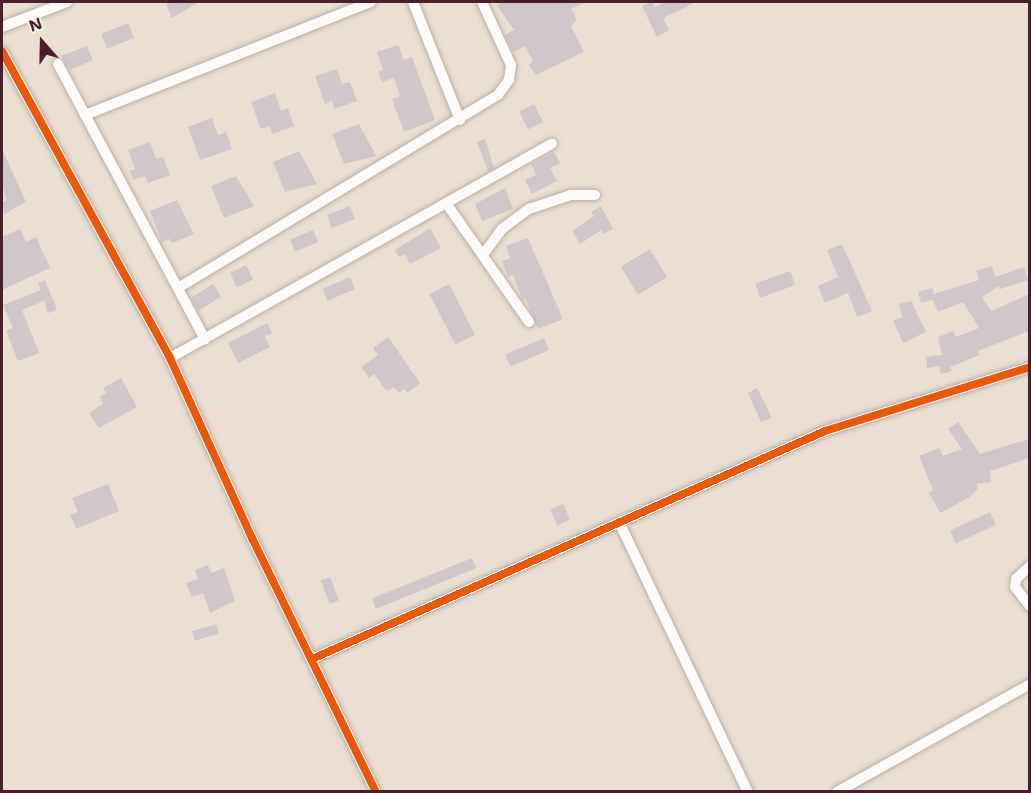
<!DOCTYPE html>
<style>
body{margin:0}
#map{position:relative;width:1031px;height:793px;overflow:hidden;background:#eadfd2;font-family:"Shantell Sans",sans-serif}
div>[style]{position:absolute}
[style*='--x']{left:calc(var(--x)*1px);top:calc(var(--y)*1px);width:calc(var(--w)*1px);rotate:calc(var(--a)*1deg)}
.building>*{inset:0;background:#d1c7ca;transform-origin:0 0}
.roads{filter:drop-shadow(0 0 2px #bbafa8) drop-shadow(0 0 2px #bbafa8)}
.street>*{height:10px;margin:-5px;padding:0 5px;transform-origin:5px;border-radius:5px;background:#fcfaf8}
.cycleway>*{height:8px;margin:-4px;padding:0 4px;transform-origin:4px;border-radius:4px;background:#e8590c}
span{translate:-50% -50%;white-space:nowrap;text-align:center;line-height:1.15;-webkit-text-stroke:5px #f7f3e8;paint-order:stroke}
.frame{position:absolute;inset:0;border:3px solid #4a1f2b;pointer-events:none}
.north{position:absolute;left:12px;top:12px;width:60px;height:60px;-webkit-text-stroke:4px #f7f3e8;paint-order:stroke;rotate:340deg;font-size:16px;font-weight:700;line-height:24px;text-align:center;color:#4a1f2b}
.north::after{content:'';display:block;margin:auto;width:21px;height:27px;background:#4a1f2b;clip-path:polygon(50% 0,100% 100%,50% 72%,0 100%)}
</style>
<div id="map">
<div class="building">
<div style="clip-path:polygon(174px 2px,199px 2px,172px 18px,166px 4px)"></div>
<div style="clip-path:polygon(504px 2px,586px 2px,571px 9px,577px 20px,571px 26px,584px 52px,536px 75px,529px 65px,533px 61px,525px 46px,513px 52px,505px 35px,514px 30px,497px 5px)"></div>
<div style="clip-path:polygon(652px 2px,655px 7px,666px 2px,696px 2px,663px 18px,669px 30px,657px 37px,642px 6px)"></div>
<div style="left:128px;top:23px;width:16px;height:29px;rotate:68deg"></div>
<div style="clip-path:polygon(398px 45px,404px 60px,412px 57px,435px 120px,404px 132px,392px 99px,400px 96px,394px 78px,382px 82px,378px 72px,383px 70px,377px 52px)"></div>
<div style="clip-path:polygon(87px 46px,93px 60px,70px 70px,61px 56px)"></div>
<div style="clip-path:polygon(337px 69px,342px 84px,350px 82px,357px 101px,334px 109px,332px 101px,325px 104px,315px 76px)"></div>
<div style="clip-path:polygon(275px 93px,281px 111px,288px 108px,294px 126px,272px 134px,270px 126px,261px 129px,251px 102px)"></div>
<div style="left:534px;top:104px;width:20px;height:17px;rotate:63deg"></div>
<div style="clip-path:polygon(212px 118px,218px 135px,226px 132px,232px 149px,200px 160px,188px 127px)"></div>
<div style="clip-path:polygon(359px 124px,376px 156px,344px 164px,332px 134px)"></div>
<div style="clip-path:polygon(485px 139px,494px 168px,488px 171px,477px 142px)"></div>
<div style="clip-path:polygon(150px 142px,156px 159px,163px 157px,170px 175px,148px 183px,145px 176px,133px 180px,130px 171px,135px 169px,128px 150px)"></div>
<div style="clip-path:polygon(2px 149px,26px 202px,4px 214px,2px 203px,7px 200px,2px 186px)"></div>
<div style="clip-path:polygon(299px 151px,317px 184px,285px 192px,273px 162px)"></div>
<div style="clip-path:polygon(554px 152px,560px 163px,550px 168px,557px 181px,532px 194px,525px 180px,536px 175px,531px 164px)"></div>
<div style="clip-path:polygon(236px 176px,254px 206px,224px 218px,211px 186px)"></div>
<div style="clip-path:polygon(505px 188px,513px 209px,482px 221px,475px 204px)"></div>
<div style="clip-path:polygon(177px 200px,194px 234px,172px 243px,170px 239px,162px 242px,150px 211px)"></div>
<div style="left:350px;top:206px;width:14px;height:25px;rotate:69deg"></div>
<div style="clip-path:polygon(601px 206px,613px 229px,604px 234px,601px 230px,580px 244px,572px 231px,594px 216px,591px 212px)"></div>
<div style="clip-path:polygon(430px 228px,441px 248px,410px 264px,405px 254px,399px 257px,395px 250px)"></div>
<div style="clip-path:polygon(20px 229px,26px 242px,36px 237px,50px 268px,2px 290px,2px 237px)"></div>
<div style="left:313px;top:230px;width:13px;height:25px;rotate:67deg"></div>
<div style="clip-path:polygon(528px 238px,563px 319px,538px 329px,526px 299px,523px 300px,513px 275px,508px 277px,502px 261px,510px 258px,506px 246px)"></div>
<div style="clip-path:polygon(842px 244px,872px 311px,857px 317px,848px 293px,825px 303px,818px 286px,838px 277px,827px 250px)"></div>
<div style="left:650px;top:249px;width:33px;height:34px;rotate:59deg"></div>
<div style="left:246px;top:265px;width:16px;height:18px;rotate:63deg"></div>
<div style="clip-path:polygon(992px 266px,995px 277px,1024px 267px,1028px 280px,1000px 289px,999px 286px,982px 297px,991px 311px,1029px 294px,1029px 331px,978px 351px,980px 355px,950px 367px,952px 371px,941px 374px,939px 366px,927px 368px,926px 357px,942px 355px,938px 337px,953px 331px,956px 337px,979px 328px,963px 302px,938px 312px,933px 300px,921px 303px,918px 292px,932px 288px,934px 294px,979px 280px,976px 271px)"></div>
<div style="left:790px;top:271px;width:15px;height:37px;rotate:70deg"></div>
<div style="left:350px;top:277px;width:13px;height:30px;rotate:67deg"></div>
<div style="clip-path:polygon(45px 280px,57px 310px,48px 313px,44px 301px,22px 310px,39px 353px,18px 361px,6px 331px,13px 328px,3px 305px,41px 290px,38px 283px)"></div>
<div style="left:213px;top:284px;width:15px;height:26px;rotate:58deg"></div>
<div style="left:449px;top:284px;width:57px;height:22px;rotate:63deg"></div>
<div style="clip-path:polygon(911px 301px,926px 332px,903px 343px,893px 321px,902px 317px,899px 304px)"></div>
<div style="clip-path:polygon(267px 323px,272px 333px,265px 337px,270px 347px,238px 363px,228px 343px)"></div>
<div style="clip-path:polygon(388px 337px,420px 383px,407px 393px,404px 389px,399px 393px,394px 387px,387px 392px,374px 374px,369px 378px,361px 367px,378px 355px,373px 348px)"></div>
<div style="left:544px;top:338px;width:13px;height:42px;rotate:67deg"></div>
<div style="clip-path:polygon(121px 378px,137px 407px,99px 428px,89px 413px,103px 404px,100px 397px,106px 393px,103px 388px)"></div>
<div style="clip-path:polygon(757px 388px,772px 418px,761px 422px,748px 393px)"></div>
<div style="clip-path:polygon(958px 422px,980px 454px,1029px 439px,1029px 458px,990px 471px,991px 482px,976px 484px,978px 488px,970px 497px,940px 513px,929px 493px,933px 490px,919px 456px,939px 448px,943px 456px,962px 449px,948px 429px)"></div>
<div style="clip-path:polygon(108px 484px,119px 511px,76px 529px,70px 515px,78px 512px,72px 498px)"></div>
<div style="left:563px;top:504px;width:17px;height:14px;rotate:66deg"></div>
<div style="left:990px;top:512px;width:14px;height:44px;rotate:65deg"></div>
<div style="left:472px;top:558px;width:11px;height:108px;rotate:68deg"></div>
<div style="clip-path:polygon(208px 565px,211px 573px,224px 568px,235px 601px,210px 613px,203px 593px,192px 597px,186px 583px,198px 579px,195px 570px)"></div>
<div style="left:330px;top:577px;width:25px;height:10px;rotate:69deg"></div>
<div style="left:216px;top:624px;width:10px;height:25px;rotate:73deg"></div>
</div>
<div class="roads">
<div class="street">
<div style="--x:413;--y:2;--w:127;--a:68.3"></div>
<div style="--x:2;--y:27;--w:70;--a:-21"></div>
<div style="--x:2;--y:51;--w:350;--a:61.3"></div>
<div style="--x:170;--y:358;--w:198;--a:65.5"></div>
<div style="--x:252;--y:538;--w:283;--a:64"></div>
<div style="--x:58;--y:64;--w:312;--a:61.9"></div>
<div style="--x:85;--y:115;--w:308;--a:-21.6"></div>
<div style="--x:446;--y:203;--w:145;--a:55.1"></div>
<div style="--x:483;--y:255;--w:32;--a:-54"></div>
<div style="--x:502;--y:229;--w:34;--a:-37"></div>
<div style="--x:529;--y:209;--w:44;--a:-18.4"></div>
<div style="--x:571;--y:195;--w:24;--a:0"></div>
<div style="--x:178;--y:288;--w:374;--a:-31.1"></div>
<div style="--x:498;--y:95;--w:19;--a:-54"></div>
<div style="--x:509;--y:80;--w:15;--a:-82"></div>
<div style="--x:511;--y:65;--w:69;--a:-114.7"></div>
<div style="--x:170;--y:358;--w:438;--a:-29.3"></div>
<div style="--x:620;--y:524;--w:297;--a:64.5"></div>
<div style="--x:1030;--y:566;--w:19;--a:137"></div>
<div style="--x:1016;--y:579;--w:8;--a:97"></div>
<div style="--x:1015;--y:587;--w:24;--a:52"></div>
<div style="--x:312;--y:659;--w:561;--a:-23.96"></div>
<div style="--x:825;--y:431;--w:215;--a:-17.3"></div>
<div style="--x:837;--y:792;--w:221;--a:-29.2"></div>
</div>
</div>
<div class="cycleway">
<div style="--x:2;--y:51;--w:350;--a:61.3"></div>
<div style="--x:170;--y:358;--w:198;--a:65.5"></div>
<div style="--x:252;--y:538;--w:283;--a:64"></div>
<div style="--x:312;--y:659;--w:561;--a:-23.96"></div>
<div style="--x:825;--y:431;--w:215;--a:-17.3"></div>
</div>
<div class="frame"></div>
<div class="north">N</div>
</div>
